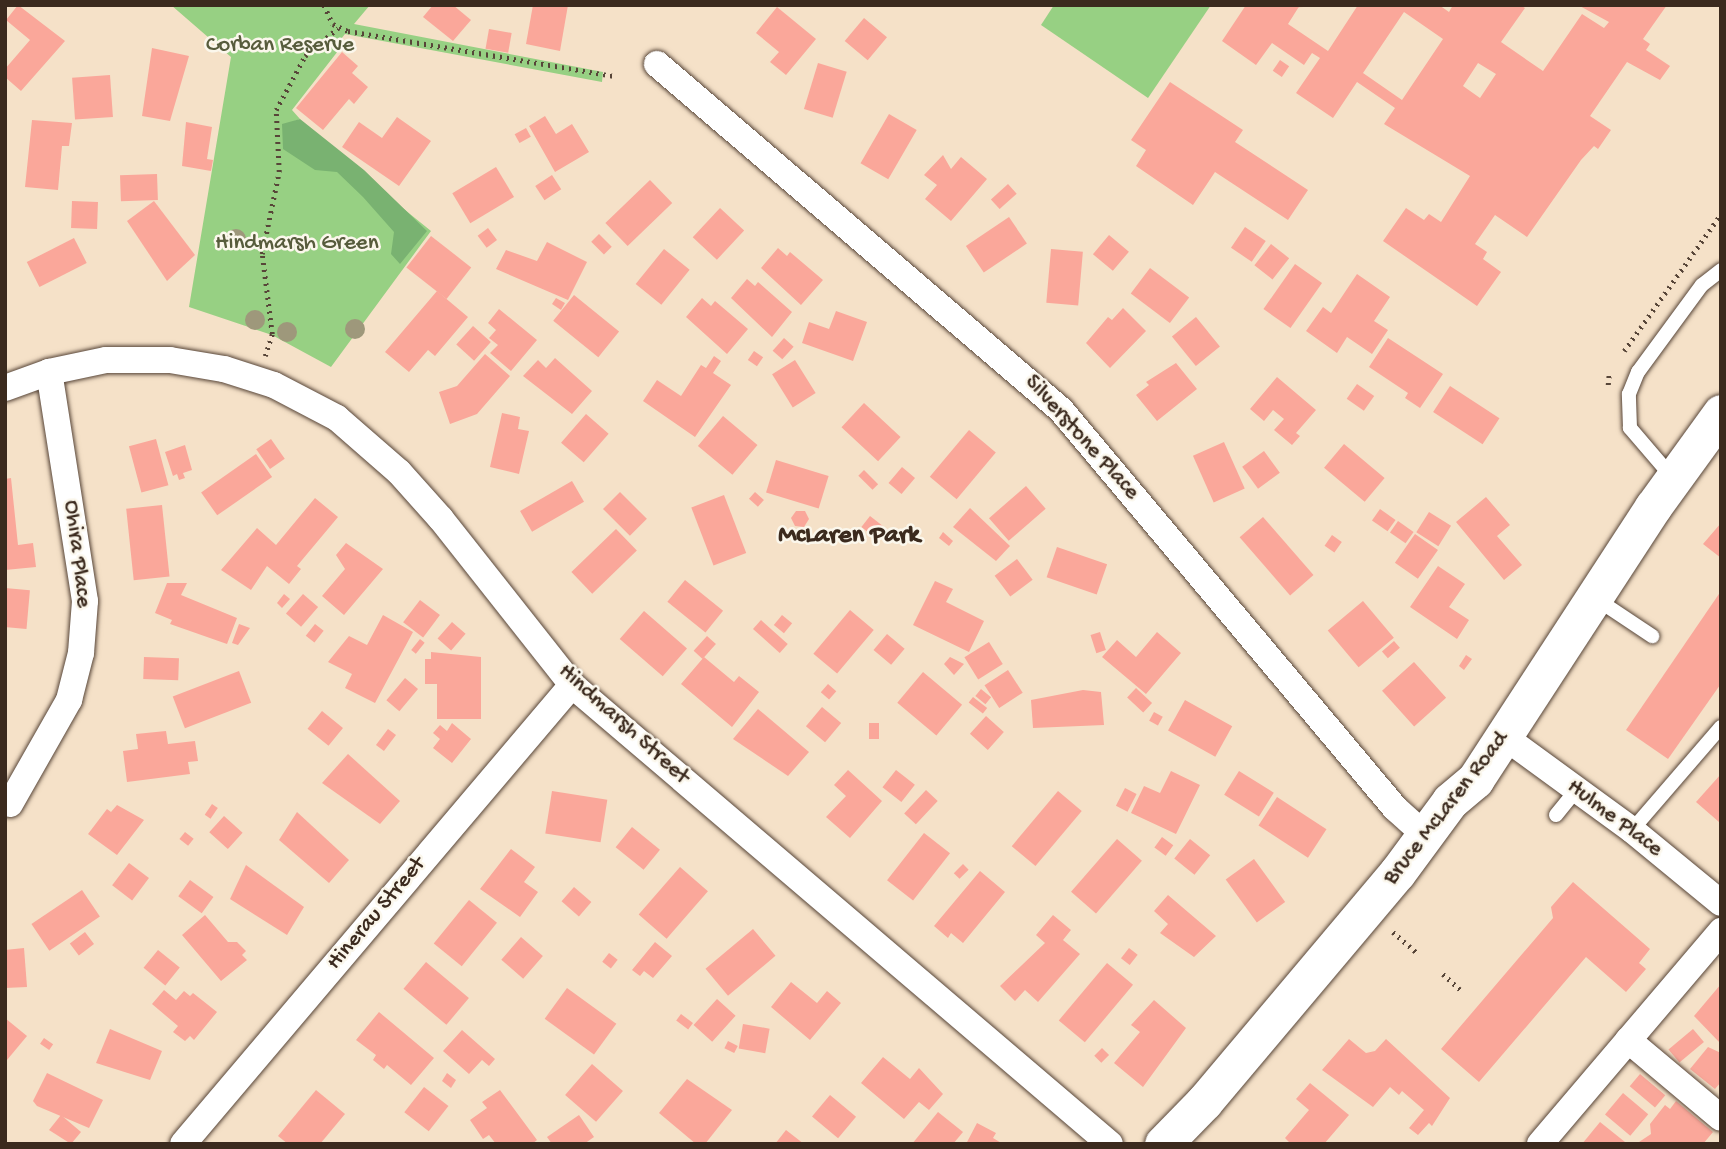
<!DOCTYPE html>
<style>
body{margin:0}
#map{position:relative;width:1726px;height:1149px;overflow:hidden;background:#f5e1c8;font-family:"Gochi Hand",sans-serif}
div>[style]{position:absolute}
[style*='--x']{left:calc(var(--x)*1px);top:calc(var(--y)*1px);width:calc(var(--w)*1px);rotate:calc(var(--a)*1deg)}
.green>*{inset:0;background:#97d083}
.forest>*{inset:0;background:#79b271}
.building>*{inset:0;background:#faa79a;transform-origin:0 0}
.path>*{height:4.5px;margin-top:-2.25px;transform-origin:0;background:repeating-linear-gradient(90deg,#574538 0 2px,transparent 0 7px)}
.roads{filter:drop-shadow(0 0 2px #574538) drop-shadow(0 0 2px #574538)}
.lane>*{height:14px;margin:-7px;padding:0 7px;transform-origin:7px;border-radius:7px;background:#fff}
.street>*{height:26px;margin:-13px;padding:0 13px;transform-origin:13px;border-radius:13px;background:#fff}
.secondary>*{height:37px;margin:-18.5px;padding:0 18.5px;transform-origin:18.5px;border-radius:18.5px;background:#fff}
.trees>*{width:20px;height:20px;margin:-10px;border-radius:50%;background:#9e987b}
span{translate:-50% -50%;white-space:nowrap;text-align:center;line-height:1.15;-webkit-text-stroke:5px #fbf7ec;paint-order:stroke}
.park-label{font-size:23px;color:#575c3c}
.street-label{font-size:23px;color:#3b2a1e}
.quarter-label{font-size:26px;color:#3b2a1e;font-weight:700}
.frame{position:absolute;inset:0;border:7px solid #3b2a1e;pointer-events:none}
</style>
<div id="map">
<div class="green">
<div style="clip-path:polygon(171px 5px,370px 5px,354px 24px,603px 72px,602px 82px,345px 34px,341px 39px,345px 42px,292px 110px,300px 119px,295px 121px,431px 231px,331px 367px,272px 335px,189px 307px,231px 57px)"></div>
<div style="clip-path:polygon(1054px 5px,1211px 5px,1148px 98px,1041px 25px)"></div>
</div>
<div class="forest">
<div style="clip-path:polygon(300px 119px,364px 170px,427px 231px,400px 264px,391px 254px,394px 232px,363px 197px,337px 172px,315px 170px,283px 149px,282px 124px)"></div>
</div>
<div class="building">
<div style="clip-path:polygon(18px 5px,65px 41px,21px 91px,5px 77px,5px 69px,30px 40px,6px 20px)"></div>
<div style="clip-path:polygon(433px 5px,453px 5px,471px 20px,453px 41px,423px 17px)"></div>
<div style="clip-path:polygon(533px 5px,568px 5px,560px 51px,526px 44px)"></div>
<div style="clip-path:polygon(evenodd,1246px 5px,1300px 5px,1288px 24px,1328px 51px,1358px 5px,1439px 5px,1449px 12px,1453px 5px,1520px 5px,1525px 8px,1501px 42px,1543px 71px,1582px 14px,1604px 28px,1609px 22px,1578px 5px,1667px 5px,1643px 39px,1650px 44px,1646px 50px,1670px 66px,1660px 80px,1627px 62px,1590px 116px,1611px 130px,1598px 149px,1594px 146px,1581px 160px,1527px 237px,1495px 215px,1475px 244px,1487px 252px,1483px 259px,1501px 272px,1477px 306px,1383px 241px,1406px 208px,1424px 220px,1429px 214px,1441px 222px,1470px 176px,1384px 124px,1395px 108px,1357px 82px,1333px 118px,1296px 93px,1320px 58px,1312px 53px,1304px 65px,1272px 43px,1256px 65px,1222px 41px,1246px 5px,1404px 12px,1443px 39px,1402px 100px,1363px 73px,1404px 12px,1246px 5px,1478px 63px,1496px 74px,1480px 98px,1463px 86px,1478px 63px)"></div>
<div style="clip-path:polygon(777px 7px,816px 39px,786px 75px,770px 62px,779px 52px,756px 33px)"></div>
<div style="left:864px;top:18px;width:30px;height:30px;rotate:40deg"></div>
<div style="left:489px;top:29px;width:23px;height:20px;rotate:10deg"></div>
<div style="clip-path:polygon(152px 48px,189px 56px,170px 121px,142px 116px)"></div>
<div style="clip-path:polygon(342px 52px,358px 66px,352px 73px,368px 87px,354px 104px,349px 99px,323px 130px,296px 108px)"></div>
<div style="left:1280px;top:60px;width:11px;height:13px;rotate:34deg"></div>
<div style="left:818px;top:63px;width:30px;height:48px;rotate:17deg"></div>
<div style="left:110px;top:75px;width:42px;height:38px;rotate:86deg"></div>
<div style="clip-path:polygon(1170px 82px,1243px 130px,1235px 142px,1308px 190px,1288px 220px,1215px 172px,1193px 205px,1136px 166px,1146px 150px,1131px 140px)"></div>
<div style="left:889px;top:114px;width:32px;height:57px;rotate:30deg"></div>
<div style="clip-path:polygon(545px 116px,556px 134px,572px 124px,589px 152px,555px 172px,529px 126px)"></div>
<div style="clip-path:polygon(397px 117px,431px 141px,399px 186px,342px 147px,359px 122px,382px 138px)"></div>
<div style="clip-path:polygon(32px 120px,72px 123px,69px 146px,62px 146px,58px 190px,25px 187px)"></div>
<div style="clip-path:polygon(186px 122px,212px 127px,207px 159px,213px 160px,211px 171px,182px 166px)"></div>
<div style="left:526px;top:128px;width:10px;height:13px;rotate:61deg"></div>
<div style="clip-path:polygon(943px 155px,951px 169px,961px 157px,987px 179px,951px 221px,925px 199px,937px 185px,924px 175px)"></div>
<div style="left:496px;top:167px;width:35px;height:51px;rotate:59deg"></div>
<div style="left:157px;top:174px;width:26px;height:37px;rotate:88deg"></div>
<div style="left:552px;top:175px;width:17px;height:20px;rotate:57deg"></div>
<div style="left:650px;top:180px;width:32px;height:62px;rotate:46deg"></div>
<div style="left:1008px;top:184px;width:13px;height:23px;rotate:48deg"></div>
<div style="left:72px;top:201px;width:26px;height:27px;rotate:2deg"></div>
<div style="clip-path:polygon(154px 201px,195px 255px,167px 281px,127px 221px)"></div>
<div style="left:720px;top:208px;width:33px;height:40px;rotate:43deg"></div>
<div style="left:1009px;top:217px;width:32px;height:52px;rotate:56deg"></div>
<div style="left:1245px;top:227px;width:25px;height:25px;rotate:34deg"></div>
<div style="left:488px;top:228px;width:15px;height:13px;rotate:53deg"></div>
<div style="left:599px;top:234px;width:18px;height:11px;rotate:45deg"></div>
<div style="left:1109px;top:235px;width:26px;height:25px;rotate:40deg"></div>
<div style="left:431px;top:236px;width:51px;height:40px;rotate:38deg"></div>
<div style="left:74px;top:238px;width:28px;height:53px;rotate:63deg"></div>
<div style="clip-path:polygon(547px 242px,587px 262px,568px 300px,496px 269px,506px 250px,537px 261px)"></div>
<div style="left:1271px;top:244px;width:23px;height:27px;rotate:38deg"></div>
<div style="clip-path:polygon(778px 248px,787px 256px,790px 252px,823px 280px,801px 305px,761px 268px)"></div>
<div style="left:664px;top:249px;width:33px;height:45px;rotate:39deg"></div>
<div style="left:1051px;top:249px;width:32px;height:54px;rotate:5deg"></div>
<div style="left:1295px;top:264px;width:33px;height:55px;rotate:35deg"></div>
<div style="left:1150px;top:268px;width:49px;height:32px;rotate:37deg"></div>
<div style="clip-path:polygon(1357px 274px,1390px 297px,1374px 321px,1388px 330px,1372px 354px,1347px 337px,1337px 353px,1306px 331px,1323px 307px,1331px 313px)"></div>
<div style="clip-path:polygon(747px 279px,755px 286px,758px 282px,792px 312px,772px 337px,731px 298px)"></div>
<div style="clip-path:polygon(437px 291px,468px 317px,435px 356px,428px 350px,409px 372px,385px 352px)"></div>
<div style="left:574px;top:295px;width:58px;height:33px;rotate:39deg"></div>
<div style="clip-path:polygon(556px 298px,565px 303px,561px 310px,552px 304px)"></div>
<div style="clip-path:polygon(702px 298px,711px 306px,715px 301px,748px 329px,727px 354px,686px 317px)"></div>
<div style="clip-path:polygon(1123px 308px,1146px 331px,1110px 368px,1086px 343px,1108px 317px,1112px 320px)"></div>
<div style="clip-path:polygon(499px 309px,537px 340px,511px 371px,490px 353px,498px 345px,489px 338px,496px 330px,488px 323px)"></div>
<div style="clip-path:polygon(836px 311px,867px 322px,853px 361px,802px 343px,809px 322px,829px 329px)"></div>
<div style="left:1196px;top:317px;width:38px;height:31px;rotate:51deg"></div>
<div style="left:473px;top:326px;width:24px;height:25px;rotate:42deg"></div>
<div style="left:784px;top:338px;width:13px;height:17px;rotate:42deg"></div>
<div style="clip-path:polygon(1388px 338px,1443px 374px,1420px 408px,1405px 398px,1408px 393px,1369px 367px)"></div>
<div style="left:754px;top:351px;width:11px;height:11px;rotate:34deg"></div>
<div style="clip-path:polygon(485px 354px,510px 376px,477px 414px,450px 424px,439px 392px,457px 386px)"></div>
<div style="clip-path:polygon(714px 356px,721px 361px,713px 373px,731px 385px,695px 437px,643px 401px,657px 380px,681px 396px,701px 365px,706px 368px)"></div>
<div style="clip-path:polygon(555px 358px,592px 391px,572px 414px,523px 376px,538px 360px,546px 368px)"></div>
<div style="left:795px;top:360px;width:39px;height:27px;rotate:58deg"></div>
<div style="clip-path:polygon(1176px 363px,1197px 389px,1157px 421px,1136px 395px,1149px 385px,1146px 382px)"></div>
<div style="clip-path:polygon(1277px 377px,1316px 410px,1296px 433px,1300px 436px,1292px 445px,1274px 430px,1284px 419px,1273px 410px,1264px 421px,1250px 409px)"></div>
<div style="left:1357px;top:384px;width:21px;height:18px;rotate:35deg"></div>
<div style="left:1450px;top:386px;width:59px;height:31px;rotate:33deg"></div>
<div style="left:864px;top:403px;width:50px;height:33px;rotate:43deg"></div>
<div style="clip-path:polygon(502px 413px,520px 417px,518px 429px,529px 431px,519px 474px,490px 467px)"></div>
<div style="left:586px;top:414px;width:30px;height:38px;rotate:41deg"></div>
<div style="left:723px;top:416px;width:45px;height:39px;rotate:40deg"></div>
<div style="left:969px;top:430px;width:35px;height:61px;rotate:40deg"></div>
<div style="left:156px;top:439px;width:48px;height:28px;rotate:75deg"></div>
<div style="left:271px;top:439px;width:24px;height:18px;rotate:55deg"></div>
<div style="left:1224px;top:442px;width:51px;height:34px;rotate:66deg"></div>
<div style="left:1344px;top:444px;width:53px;height:31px;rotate:40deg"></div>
<div style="clip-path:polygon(185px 445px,192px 470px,183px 473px,185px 478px,179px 480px,177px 474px,173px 476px,165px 452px)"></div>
<div style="left:1264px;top:451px;width:27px;height:27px;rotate:54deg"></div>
<div style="left:256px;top:454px;width:28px;height:67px;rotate:55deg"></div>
<div style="left:776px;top:460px;width:55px;height:34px;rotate:17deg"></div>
<div style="left:902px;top:467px;width:17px;height:21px;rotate:40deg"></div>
<div style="left:864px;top:470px;width:20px;height:8px;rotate:45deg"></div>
<div style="clip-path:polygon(11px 478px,18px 545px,33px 543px,36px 567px,5px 570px,5px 479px)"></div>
<div style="left:572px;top:481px;width:24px;height:60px;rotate:60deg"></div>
<div style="left:1026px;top:486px;width:30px;height:49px;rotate:49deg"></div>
<div style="left:620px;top:492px;width:38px;height:24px;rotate:45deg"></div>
<div style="left:755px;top:492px;width:12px;height:9px;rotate:42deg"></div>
<div style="left:724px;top:495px;width:62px;height:35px;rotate:69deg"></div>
<div style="clip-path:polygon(1486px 497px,1510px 525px,1497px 536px,1522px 565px,1504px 580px,1456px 522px)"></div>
<div style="clip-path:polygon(315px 498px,338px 517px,297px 566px,301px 569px,289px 584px,267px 566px,251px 590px,221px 570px,257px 528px,276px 545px)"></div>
<div style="left:162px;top:505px;width:72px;height:36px;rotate:84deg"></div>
<div style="clip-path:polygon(970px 508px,1010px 546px,996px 561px,953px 527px)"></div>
<div style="left:1380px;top:509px;width:19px;height:14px;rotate:35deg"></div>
<div style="clip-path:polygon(796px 511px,805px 511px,809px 519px,804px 527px,795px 526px,791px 518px)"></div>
<div style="left:1429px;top:512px;width:26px;height:24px;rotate:32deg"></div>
<div style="left:870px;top:516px;width:18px;height:14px;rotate:38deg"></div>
<div style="left:1263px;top:517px;width:77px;height:31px;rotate:49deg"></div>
<div style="left:1398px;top:521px;width:19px;height:14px;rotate:35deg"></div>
<div style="clip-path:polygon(1721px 523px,1721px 558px,1703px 544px)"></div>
<div style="left:616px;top:529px;width:30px;height:62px;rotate:46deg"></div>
<div style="clip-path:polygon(943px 532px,953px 541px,949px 546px,939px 538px)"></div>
<div style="left:1415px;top:534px;width:28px;height:35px;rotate:35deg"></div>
<div style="left:1332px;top:535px;width:12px;height:13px;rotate:35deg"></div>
<div style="clip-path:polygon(346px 543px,383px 569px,344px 615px,322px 596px,345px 569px,336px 555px)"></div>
<div style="left:1057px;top:547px;width:53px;height:32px;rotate:19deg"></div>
<div style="left:1017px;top:559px;width:26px;height:28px;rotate:53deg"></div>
<div style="clip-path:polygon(1438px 566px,1465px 584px,1449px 607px,1469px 620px,1457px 639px,1410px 607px)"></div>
<div style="left:685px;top:580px;width:49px;height:28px;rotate:39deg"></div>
<div style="clip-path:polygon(935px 581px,953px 589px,946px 602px,984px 621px,969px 652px,913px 625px)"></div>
<div style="clip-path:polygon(167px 583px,187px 583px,181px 595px,237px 618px,227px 644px,170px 624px,172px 620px,155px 613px)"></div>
<div style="left:5px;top:588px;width:25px;height:39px;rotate:5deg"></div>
<div style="clip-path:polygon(1721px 591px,1720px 685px,1668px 759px,1626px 730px)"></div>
<div style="clip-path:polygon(284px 594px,290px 599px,282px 608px,277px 603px)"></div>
<div style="left:303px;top:594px;width:20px;height:26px;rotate:41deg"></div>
<div style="left:420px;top:600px;width:25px;height:28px;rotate:37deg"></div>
<div style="left:1363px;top:601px;width:48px;height:46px;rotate:50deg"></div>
<div style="left:850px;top:610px;width:31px;height:57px;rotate:40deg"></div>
<div style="left:644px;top:611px;width:57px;height:37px;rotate:41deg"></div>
<div style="clip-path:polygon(383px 615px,413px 632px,375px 703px,345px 688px,352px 674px,328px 662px,349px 636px,367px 645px)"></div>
<div style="left:782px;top:615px;width:13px;height:13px;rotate:39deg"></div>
<div style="left:761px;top:620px;width:36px;height:12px;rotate:42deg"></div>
<div style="left:452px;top:622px;width:18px;height:22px;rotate:41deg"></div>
<div style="clip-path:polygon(239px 624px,250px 628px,238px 645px,232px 643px)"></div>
<div style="left:315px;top:624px;width:11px;height:15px;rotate:38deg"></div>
<div style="left:1100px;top:632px;width:19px;height:10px;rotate:72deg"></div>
<div style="clip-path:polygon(1157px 632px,1181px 653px,1146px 694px,1102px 657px,1117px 640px,1136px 657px)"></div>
<div style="left:887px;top:634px;width:23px;height:21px;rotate:40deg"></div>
<div style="left:707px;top:636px;width:12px;height:20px;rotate:42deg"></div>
<div style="left:420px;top:639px;width:6px;height:14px;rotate:39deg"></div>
<div style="left:1394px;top:641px;width:9px;height:16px;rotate:49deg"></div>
<div style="left:989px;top:642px;width:26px;height:29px;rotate:58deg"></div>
<div style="clip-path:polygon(431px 652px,481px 657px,481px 719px,437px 719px,437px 684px,425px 684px,425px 659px,431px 659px)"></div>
<div style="clip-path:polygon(1466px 655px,1472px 659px,1464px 670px,1459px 666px)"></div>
<div style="left:144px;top:657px;width:35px;height:22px;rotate:2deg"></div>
<div style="clip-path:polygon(704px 657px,734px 682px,739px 676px,759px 692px,732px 727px,681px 684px)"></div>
<div style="clip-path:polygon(950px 657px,964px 664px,954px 675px,944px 664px)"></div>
<div style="left:1414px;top:662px;width:48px;height:43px;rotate:48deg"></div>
<div style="left:1008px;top:670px;width:27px;height:28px;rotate:57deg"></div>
<div style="left:239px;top:671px;width:34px;height:71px;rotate:69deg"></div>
<div style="left:923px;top:672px;width:51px;height:40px;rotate:40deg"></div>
<div style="left:405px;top:678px;width:17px;height:29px;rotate:40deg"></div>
<div style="left:828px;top:684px;width:11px;height:11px;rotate:41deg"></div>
<div style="left:1136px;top:688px;width:22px;height:13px;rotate:43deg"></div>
<div style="left:981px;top:689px;width:13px;height:9px;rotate:39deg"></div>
<div style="clip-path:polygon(1083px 690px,1101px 692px,1104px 725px,1033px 728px,1031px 700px)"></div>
<div style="left:973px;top:697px;width:18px;height:7px;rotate:38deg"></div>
<div style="left:1185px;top:700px;width:54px;height:35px;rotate:29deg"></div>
<div style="left:822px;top:707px;width:25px;height:25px;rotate:40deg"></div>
<div style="clip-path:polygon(758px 709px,809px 752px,788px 776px,733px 739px)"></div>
<div style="left:322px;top:711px;width:27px;height:23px;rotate:39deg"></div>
<div style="left:1154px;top:712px;width:10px;height:10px;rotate:29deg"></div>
<div style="left:986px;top:716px;width:24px;height:24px;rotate:42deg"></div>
<div style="clip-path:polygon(452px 723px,471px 739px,452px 763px,433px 748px,440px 739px,433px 733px,440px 725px,447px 731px)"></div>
<div style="left:869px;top:723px;width:10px;height:16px"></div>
<div style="left:388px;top:729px;width:10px;height:20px;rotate:37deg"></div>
<div style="clip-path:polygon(166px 731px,168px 744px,195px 741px,198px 761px,188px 762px,190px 774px,127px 782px,123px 751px,138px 749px,136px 734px)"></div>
<div style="clip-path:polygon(348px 754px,400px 801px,380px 824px,322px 783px)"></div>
<div style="clip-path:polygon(848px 770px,882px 801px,850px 838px,826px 817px,846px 796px,834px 785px)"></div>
<div style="left:896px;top:770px;width:24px;height:22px;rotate:38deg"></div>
<div style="clip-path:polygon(1171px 771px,1200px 785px,1176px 834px,1131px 813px,1144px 786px,1160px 793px)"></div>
<div style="left:1239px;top:771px;width:41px;height:28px;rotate:32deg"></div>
<div style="clip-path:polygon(1721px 774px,1721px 820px,1719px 822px,1696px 802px)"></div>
<div style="left:1125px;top:788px;width:13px;height:20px;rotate:27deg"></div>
<div style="left:926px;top:790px;width:16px;height:32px;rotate:43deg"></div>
<div style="left:552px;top:791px;width:56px;height:43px;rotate:9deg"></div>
<div style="left:1058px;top:791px;width:31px;height:72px;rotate:40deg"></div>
<div style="left:1277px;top:797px;width:59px;height:34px;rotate:33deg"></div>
<div style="left:212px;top:804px;width:7px;height:13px;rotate:34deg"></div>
<div style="clip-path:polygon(117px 805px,144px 820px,117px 855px,88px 834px,107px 809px,111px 812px)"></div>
<div style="clip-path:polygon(297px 812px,349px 860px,329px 883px,279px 840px)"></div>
<div style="left:224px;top:816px;width:25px;height:22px;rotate:42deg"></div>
<div style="left:632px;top:827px;width:36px;height:26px;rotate:39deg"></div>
<div style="left:185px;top:832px;width:11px;height:9px;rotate:38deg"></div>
<div style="left:924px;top:833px;width:33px;height:60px;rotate:38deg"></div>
<div style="left:1162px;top:837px;width:14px;height:13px;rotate:36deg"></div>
<div style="left:1117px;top:839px;width:33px;height:70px;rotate:41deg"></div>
<div style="left:1190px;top:839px;width:26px;height:25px;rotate:39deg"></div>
<div style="clip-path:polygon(511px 849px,535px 867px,524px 882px,538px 892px,520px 917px,480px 889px)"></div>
<div style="left:1254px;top:859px;width:53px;height:35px;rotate:54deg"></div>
<div style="left:129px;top:863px;width:25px;height:28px;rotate:37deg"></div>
<div style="left:963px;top:864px;width:8px;height:13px;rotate:45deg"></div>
<div style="clip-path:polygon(246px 865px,304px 907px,287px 935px,230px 899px)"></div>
<div style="left:680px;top:867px;width:37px;height:63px;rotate:41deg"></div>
<div style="clip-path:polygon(980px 871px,1005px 892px,963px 943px,951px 933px,948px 938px,934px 926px)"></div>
<div style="left:190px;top:880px;width:29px;height:20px;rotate:36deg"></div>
<div style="clip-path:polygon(1573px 882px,1650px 949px,1639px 963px,1646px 969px,1626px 992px,1586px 957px,1479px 1082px,1441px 1049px,1553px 918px,1551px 907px)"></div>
<div style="left:574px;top:887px;width:23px;height:19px;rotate:41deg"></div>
<div style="left:82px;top:890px;width:32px;height:61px;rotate:56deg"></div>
<div style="clip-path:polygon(1168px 895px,1216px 936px,1194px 957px,1160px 933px,1168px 924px,1154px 911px)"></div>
<div style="left:469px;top:900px;width:36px;height:56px;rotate:39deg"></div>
<div style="clip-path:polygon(205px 915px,228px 942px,237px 942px,246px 951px,242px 955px,247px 960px,221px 981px,182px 935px)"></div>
<div style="clip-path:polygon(1053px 915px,1071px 930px,1063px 940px,1080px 954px,1038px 1002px,1025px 990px,1015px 1001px,1000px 986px,1045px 943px,1036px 935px)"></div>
<div style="left:753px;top:929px;width:35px;height:62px;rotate:50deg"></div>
<div style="left:85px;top:932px;width:15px;height:19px;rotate:53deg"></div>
<div style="left:521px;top:937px;width:29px;height:30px;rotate:41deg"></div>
<div style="clip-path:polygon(655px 942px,672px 956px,653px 978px,644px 971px,640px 976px,632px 970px)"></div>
<div style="clip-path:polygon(24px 948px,27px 987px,5px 988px,5px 950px)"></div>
<div style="left:1129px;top:948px;width:11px;height:13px;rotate:38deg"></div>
<div style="left:158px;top:950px;width:28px;height:23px;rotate:39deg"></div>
<div style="left:609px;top:953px;width:11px;height:11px;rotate:38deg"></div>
<div style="left:426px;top:962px;width:56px;height:35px;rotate:40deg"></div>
<div style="left:1107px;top:963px;width:34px;height:75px;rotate:40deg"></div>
<div style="clip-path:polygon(791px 982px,817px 1003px,827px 991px,841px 1003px,810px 1040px,771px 1007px)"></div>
<div style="clip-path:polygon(1721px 984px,1721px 1044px,1694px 1016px)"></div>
<div style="left:567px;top:988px;width:61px;height:38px;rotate:36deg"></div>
<div style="clip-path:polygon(164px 990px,176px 1000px,184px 991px,190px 996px,193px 993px,217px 1012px,194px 1040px,190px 1036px,185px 1041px,173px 1032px,178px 1026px,152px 1004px)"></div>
<div style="left:717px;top:999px;width:25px;height:35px;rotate:42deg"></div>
<div style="clip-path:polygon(1154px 1000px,1186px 1028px,1143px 1087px,1114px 1063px,1140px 1032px,1131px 1025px)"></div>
<div style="clip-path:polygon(379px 1012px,434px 1058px,411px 1085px,387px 1065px,384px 1069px,373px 1060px,376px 1055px,356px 1040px)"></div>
<div style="left:681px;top:1014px;width:15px;height:8px;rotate:37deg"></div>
<div style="clip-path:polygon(5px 1018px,27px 1036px,7px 1060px,5px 1059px)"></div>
<div style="left:743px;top:1024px;width:27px;height:25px;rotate:10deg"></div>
<div style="clip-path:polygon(110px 1029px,162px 1051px,150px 1080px,96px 1063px)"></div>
<div style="left:1693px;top:1029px;width:17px;height:32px;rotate:50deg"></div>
<div style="clip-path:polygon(462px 1030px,495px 1059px,489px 1066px,482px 1060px,469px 1074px,443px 1051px)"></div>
<div style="left:44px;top:1038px;width:11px;height:7px;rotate:34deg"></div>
<div style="clip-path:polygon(1349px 1039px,1366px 1053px,1375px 1051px,1386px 1039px,1450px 1098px,1432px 1126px,1429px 1123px,1418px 1135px,1409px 1128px,1424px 1110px,1402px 1091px,1399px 1095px,1390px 1087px,1373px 1107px,1322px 1070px)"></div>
<div style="left:728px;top:1041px;width:11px;height:8px;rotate:27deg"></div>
<div style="clip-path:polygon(1708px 1047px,1721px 1053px,1721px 1082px,1715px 1089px,1690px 1069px)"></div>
<div style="left:1102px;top:1048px;width:10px;height:11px;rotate:45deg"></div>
<div style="clip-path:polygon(883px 1057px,910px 1079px,919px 1068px,943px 1094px,929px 1110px,919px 1102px,904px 1119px,861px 1083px)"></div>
<div style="left:592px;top:1064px;width:41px;height:41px;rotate:41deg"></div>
<div style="clip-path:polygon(47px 1073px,103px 1100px,89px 1128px,37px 1106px,33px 1101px)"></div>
<div style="clip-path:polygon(447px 1073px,456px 1080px,451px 1088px,442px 1081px)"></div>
<div style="left:1640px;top:1074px;width:33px;height:16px;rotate:40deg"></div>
<div style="clip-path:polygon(687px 1079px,732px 1110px,705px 1144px,696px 1144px,659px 1113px)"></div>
<div style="clip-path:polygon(1310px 1083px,1349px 1115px,1324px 1144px,1291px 1144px,1285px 1138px,1309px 1110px,1296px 1099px)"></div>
<div style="left:424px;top:1087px;width:31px;height:32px;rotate:38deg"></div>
<div style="clip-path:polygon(316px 1090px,345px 1114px,320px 1144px,288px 1144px,278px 1136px)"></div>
<div style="clip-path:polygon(500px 1090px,537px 1140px,532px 1144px,496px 1144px,489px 1135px,483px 1139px,470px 1120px,487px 1108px,482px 1102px)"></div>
<div style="left:1623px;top:1093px;width:33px;height:28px;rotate:40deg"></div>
<div style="left:830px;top:1095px;width:34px;height:28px;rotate:40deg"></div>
<div style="clip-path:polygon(1676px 1101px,1713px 1132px,1703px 1144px,1636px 1144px,1651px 1134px,1650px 1124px,1665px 1105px,1670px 1109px)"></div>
<div style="clip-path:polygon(938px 1112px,963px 1132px,953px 1144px,912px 1144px)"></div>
<div style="clip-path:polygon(61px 1115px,81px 1132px,71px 1144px,49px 1130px)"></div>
<div style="clip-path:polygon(579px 1115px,594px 1137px,584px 1144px,552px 1144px,547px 1137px)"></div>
<div style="clip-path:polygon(1600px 1122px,1625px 1142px,1624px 1144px,1582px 1144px)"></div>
<div style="clip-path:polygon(977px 1123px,996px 1133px,993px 1138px,1003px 1144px,966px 1144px)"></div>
<div style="clip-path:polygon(786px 1130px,804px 1144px,775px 1144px)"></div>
</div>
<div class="path">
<div style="--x:324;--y:5;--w:21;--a:65"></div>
<div style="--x:333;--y:24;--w:17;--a:25"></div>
<div style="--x:348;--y:31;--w:269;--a:9.6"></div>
<div style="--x:1624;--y:351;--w:168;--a:-54.7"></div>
<div style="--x:265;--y:356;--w:23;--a:-72"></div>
<div style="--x:272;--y:334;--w:81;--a:-97.1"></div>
<div style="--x:262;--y:254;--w:84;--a:-78.3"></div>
<div style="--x:279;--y:172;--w:62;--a:-92.8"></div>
<div style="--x:276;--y:110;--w:61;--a:-61.8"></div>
<div style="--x:305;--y:56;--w:43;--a:-40.3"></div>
<div style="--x:1608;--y:385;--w:12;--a:-85"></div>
<div style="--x:1393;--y:932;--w:32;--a:41"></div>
<div style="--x:1443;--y:974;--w:24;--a:42"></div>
</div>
<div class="roads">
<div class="lane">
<div style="--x:1672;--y:477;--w:65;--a:-130.6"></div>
<div style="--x:1630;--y:428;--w:34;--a:-92"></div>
<div style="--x:1629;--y:394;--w:24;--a:-68"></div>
<div style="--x:1638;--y:372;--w:108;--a:-53.7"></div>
<div style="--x:1702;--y:285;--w:24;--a:-38"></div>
<div style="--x:1595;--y:598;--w:69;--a:33.7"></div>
<div style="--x:1556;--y:815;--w:32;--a:-51"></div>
<div style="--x:1632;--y:830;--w:136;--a:-49.2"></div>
</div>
<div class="street">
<div style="--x:657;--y:64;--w:532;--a:40.58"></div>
<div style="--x:1061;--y:410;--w:520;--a:50"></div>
<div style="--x:1395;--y:808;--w:39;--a:42"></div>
<div style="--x:5;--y:388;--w:47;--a:-20"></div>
<div style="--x:49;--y:372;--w:58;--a:-11.9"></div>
<div style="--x:106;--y:360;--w:64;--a:0"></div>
<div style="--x:170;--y:360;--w:55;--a:9.5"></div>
<div style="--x:224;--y:369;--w:52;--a:17.7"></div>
<div style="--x:274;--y:385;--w:71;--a:27.6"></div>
<div style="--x:337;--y:418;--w:82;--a:41.1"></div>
<div style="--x:399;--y:472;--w:63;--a:48.2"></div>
<div style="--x:441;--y:519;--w:211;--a:51.7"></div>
<div style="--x:572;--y:685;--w:707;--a:40.47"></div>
<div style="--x:1506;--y:738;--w:156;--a:36.1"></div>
<div style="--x:1632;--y:830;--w:115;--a:39.4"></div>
<div style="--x:10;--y:804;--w:120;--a:-60.4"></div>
<div style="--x:69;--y:700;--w:49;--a:-75.7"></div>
<div style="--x:81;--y:653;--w:52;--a:-85.6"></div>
<div style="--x:85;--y:601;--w:232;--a:-98.9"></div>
<div style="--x:1628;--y:1040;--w:121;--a:40"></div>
<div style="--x:183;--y:1144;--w:602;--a:-49.72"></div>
<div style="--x:1540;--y:1144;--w:280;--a:-49.6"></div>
</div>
<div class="secondary">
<div style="--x:1163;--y:1144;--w:59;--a:-45.7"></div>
<div style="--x:1204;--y:1102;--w:299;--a:-49.9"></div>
<div style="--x:1397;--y:873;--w:89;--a:-53.6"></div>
<div style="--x:1450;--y:801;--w:33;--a:-40"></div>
<div style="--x:1475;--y:780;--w:326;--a:-56.9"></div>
<div style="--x:1653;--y:507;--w:116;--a:-54.1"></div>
</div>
</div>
<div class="trees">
<div style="left:236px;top:239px"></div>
<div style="left:255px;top:320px"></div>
<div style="left:355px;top:329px"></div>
<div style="left:287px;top:332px"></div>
</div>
<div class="park-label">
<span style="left:280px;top:46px">Corban Reserve</span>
<span style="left:297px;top:244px">Hindmarsh Green</span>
</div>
<div class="street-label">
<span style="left:1081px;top:438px;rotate:48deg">Silverstone Place</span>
<span style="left:76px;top:554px;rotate:83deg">Ohira Place</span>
<span style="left:623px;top:725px;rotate:42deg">Hindmarsh Street</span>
<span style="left:1447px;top:809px;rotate:-52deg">Bruce McLaren Road</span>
<span style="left:1614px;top:819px;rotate:37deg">Hulme Place</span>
<span style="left:377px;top:914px;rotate:-50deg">Hinerau Street</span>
</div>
<div class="quarter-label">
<span style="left:849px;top:537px">McLaren Park</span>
</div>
<div class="frame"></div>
</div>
